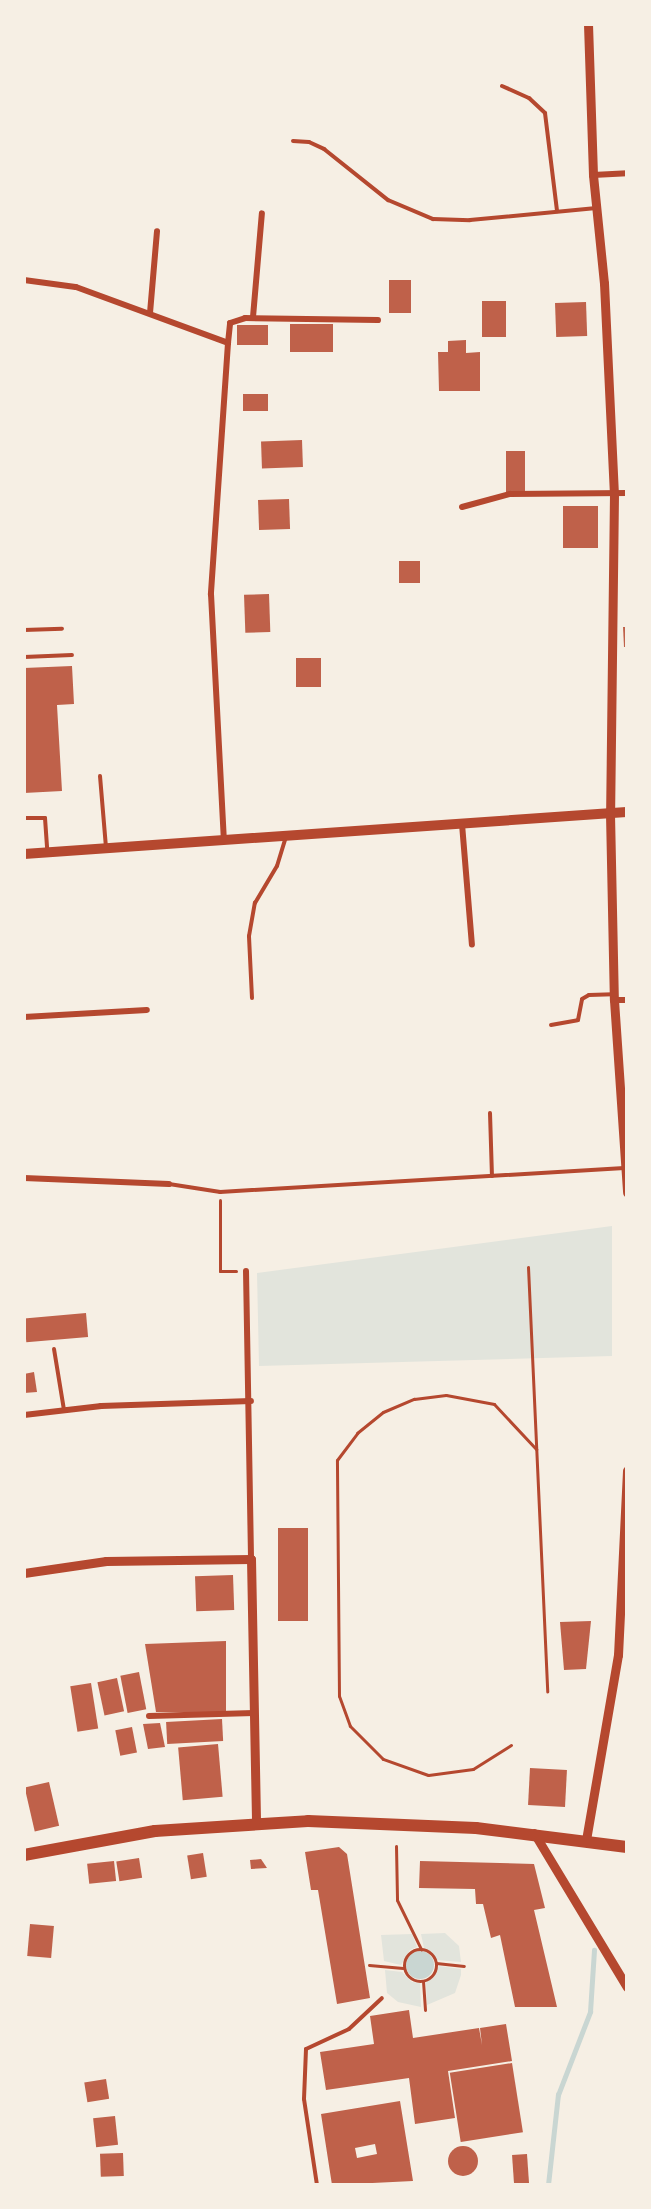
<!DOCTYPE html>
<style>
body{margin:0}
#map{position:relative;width:651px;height:2209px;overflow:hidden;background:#f6efe4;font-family:"Exo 2",sans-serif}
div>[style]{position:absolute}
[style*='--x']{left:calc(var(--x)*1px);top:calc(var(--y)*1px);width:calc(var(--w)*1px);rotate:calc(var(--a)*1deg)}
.green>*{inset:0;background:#e2e4dc}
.water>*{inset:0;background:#c9d6d2}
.round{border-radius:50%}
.stream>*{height:4.5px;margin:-2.25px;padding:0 2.25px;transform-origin:2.25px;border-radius:2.25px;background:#c9d6d2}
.building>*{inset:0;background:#bf614a;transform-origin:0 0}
.path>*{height:3px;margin:-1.5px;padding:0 1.5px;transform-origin:1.5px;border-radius:1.5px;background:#b5482f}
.path>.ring{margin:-1.5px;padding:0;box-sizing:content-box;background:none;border:3px solid #b5482f;border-radius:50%}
.service>*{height:4px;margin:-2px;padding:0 2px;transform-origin:2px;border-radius:2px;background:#b5482f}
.minor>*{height:6px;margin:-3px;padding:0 3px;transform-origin:3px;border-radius:3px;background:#b5482f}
.tertiary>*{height:9px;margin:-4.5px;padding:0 4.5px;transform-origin:4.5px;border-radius:4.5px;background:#b5482f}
.secondary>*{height:10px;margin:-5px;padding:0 5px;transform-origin:5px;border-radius:5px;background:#b5482f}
.trunk>*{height:12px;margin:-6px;padding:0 6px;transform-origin:6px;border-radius:6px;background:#b5482f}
span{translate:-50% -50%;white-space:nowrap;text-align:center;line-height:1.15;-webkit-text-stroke:6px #f6efe4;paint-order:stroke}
.frame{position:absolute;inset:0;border:26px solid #f6efe4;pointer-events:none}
</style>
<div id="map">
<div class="green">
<div style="clip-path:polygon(612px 1226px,612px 1356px,259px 1366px,257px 1273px)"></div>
<div style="clip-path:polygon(445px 1933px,459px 1946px,461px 1962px,437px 1960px,424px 1948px,421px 1934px)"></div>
<div style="clip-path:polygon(412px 1934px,417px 1947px,410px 1950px,401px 1965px,384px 1961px,381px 1935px)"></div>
<div style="clip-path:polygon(439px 1966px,461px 1969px,461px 1975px,455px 1993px,427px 2005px,426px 1983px)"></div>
<div style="clip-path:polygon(385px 1970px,402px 1972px,412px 1982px,420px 1983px,421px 2007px,398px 2002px,387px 1993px)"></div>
</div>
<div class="water">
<div class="round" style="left:406px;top:1951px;width:28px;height:28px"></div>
</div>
<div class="stream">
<div style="--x:548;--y:2185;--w:91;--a:-83.7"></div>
<div style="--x:558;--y:2095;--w:89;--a:-68.9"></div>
<div style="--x:590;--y:2012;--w:62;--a:-86.3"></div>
</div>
<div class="building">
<div style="left:389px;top:280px;width:22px;height:33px"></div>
<div style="left:506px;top:301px;width:36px;height:24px;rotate:90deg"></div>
<div style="left:586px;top:302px;width:34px;height:31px;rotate:88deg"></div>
<div style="left:290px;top:324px;width:43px;height:28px"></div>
<div style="left:237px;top:325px;width:31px;height:20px"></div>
<div style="clip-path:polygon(466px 340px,466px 353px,480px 352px,480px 391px,439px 391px,438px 352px,448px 352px,448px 341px)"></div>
<div style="left:243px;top:394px;width:25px;height:17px"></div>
<div style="left:302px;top:440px;width:27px;height:41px;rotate:88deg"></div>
<div style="left:506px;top:451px;width:19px;height:41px"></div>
<div style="left:289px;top:499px;width:30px;height:31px;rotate:88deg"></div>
<div style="left:598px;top:506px;width:42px;height:35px;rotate:90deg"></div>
<div style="left:399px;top:561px;width:21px;height:22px"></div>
<div style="left:269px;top:594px;width:38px;height:25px;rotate:88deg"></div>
<div style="clip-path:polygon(623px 627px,627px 627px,627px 647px,624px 647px)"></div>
<div style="left:296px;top:658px;width:25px;height:29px"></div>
<div style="clip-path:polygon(72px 666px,74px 704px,57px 705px,62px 791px,24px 793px,24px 668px)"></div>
<div style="left:86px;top:1313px;width:24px;height:62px;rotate:85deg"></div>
<div style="clip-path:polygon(34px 1372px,37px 1392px,24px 1393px,24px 1374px)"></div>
<div style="left:278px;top:1528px;width:30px;height:93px"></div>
<div style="left:233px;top:1575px;width:35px;height:38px;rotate:88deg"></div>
<div style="clip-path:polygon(591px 1621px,586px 1669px,564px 1670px,560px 1622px)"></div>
<div style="clip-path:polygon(226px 1641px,226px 1712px,156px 1712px,145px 1644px)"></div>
<div style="left:139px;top:1672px;width:38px;height:19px;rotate:79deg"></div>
<div style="left:117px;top:1678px;width:34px;height:20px;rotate:78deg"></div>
<div style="left:91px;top:1683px;width:46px;height:21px;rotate:81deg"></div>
<div style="left:222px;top:1719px;width:22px;height:56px;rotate:87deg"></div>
<div style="clip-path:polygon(160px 1723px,165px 1747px,148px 1749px,143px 1724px)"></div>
<div style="left:132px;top:1727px;width:26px;height:17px;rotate:79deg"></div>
<div style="left:218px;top:1744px;width:53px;height:40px;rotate:85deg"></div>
<div style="left:530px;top:1768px;width:37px;height:37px;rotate:3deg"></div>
<div style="left:49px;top:1782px;width:45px;height:25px;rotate:77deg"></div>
<div style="clip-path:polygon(339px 1847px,347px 1854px,370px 1998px,337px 2004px,318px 1890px,311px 1890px,305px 1852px)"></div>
<div style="left:203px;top:1853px;width:24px;height:16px;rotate:81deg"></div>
<div style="left:139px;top:1858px;width:20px;height:23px;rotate:81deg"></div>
<div style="clip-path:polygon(261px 1859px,267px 1868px,251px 1869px,250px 1860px)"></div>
<div style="left:114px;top:1861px;width:20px;height:27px;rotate:84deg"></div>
<div style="clip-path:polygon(420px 1861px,534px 1864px,545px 1908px,534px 1910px,557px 2007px,515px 2007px,500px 1935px,491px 1938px,483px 1904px,476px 1904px,475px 1889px,419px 1888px)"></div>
<div style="left:30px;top:1924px;width:24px;height:32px;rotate:5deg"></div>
<div style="clip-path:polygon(409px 2010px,413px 2038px,479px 2028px,482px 2045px,480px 2028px,506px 2024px,512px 2061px,448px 2071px,455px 2118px,415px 2124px,409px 2078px,326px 2090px,320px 2052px,374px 2044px,370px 2016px)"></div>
<div style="left:512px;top:2063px;width:70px;height:63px;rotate:81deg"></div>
<div style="left:106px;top:2079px;width:20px;height:22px;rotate:81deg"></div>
<div style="clip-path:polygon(evenodd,400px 2101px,413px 2181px,332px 2185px,321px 2114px,400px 2101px,375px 2144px,377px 2154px,357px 2158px,355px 2148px,375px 2144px)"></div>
<div style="left:115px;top:2116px;width:29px;height:22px;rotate:84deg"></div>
<div class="round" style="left:448px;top:2146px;width:30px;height:30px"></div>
<div style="left:123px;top:2153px;width:23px;height:23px;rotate:88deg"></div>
<div style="left:527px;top:2154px;width:31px;height:15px;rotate:86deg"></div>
</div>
<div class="path">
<div style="--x:220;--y:1200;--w:71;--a:90"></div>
<div style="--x:220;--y:1271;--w:16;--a:0"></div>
<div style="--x:528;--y:1267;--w:425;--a:87.4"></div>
<div style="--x:511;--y:1745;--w:45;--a:147.7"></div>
<div style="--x:473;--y:1769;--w:45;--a:172.4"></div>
<div style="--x:428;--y:1775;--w:48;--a:-160.4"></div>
<div style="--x:383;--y:1759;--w:47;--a:-135"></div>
<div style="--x:350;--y:1726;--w:32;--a:-110"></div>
<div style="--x:339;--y:1696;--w:236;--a:-90.5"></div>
<div style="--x:337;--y:1460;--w:34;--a:-53"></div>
<div style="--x:357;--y:1433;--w:33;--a:-39"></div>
<div style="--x:383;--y:1412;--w:34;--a:-23"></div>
<div style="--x:414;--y:1399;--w:32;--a:-7"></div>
<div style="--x:446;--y:1395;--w:49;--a:10.6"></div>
<div style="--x:494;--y:1404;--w:62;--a:47"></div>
<div style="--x:396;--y:1846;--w:54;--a:88.9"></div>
<div style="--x:397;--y:1900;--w:55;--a:63.9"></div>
<div class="ring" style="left:404px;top:1949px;width:29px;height:29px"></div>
<div style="--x:436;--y:1963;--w:28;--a:6"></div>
<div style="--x:369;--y:1965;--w:34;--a:5"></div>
<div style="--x:423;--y:1981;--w:29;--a:86"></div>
</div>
<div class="service">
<div style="--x:502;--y:86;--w:30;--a:24"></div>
<div style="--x:529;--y:98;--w:22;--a:43"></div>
<div style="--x:545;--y:113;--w:99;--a:83"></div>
<div style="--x:293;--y:141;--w:16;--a:4"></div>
<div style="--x:309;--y:142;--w:17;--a:25"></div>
<div style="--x:324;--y:149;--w:82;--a:38.6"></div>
<div style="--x:388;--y:200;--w:49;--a:22.9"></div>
<div style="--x:433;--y:219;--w:37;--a:2"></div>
<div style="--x:470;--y:220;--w:127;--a:-5.4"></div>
<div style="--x:24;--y:630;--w:38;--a:-2"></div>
<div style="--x:24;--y:657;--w:48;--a:-2.4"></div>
<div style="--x:100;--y:776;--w:71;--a:85.2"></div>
<div style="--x:24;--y:818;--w:21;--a:0"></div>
<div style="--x:45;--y:818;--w:32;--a:86"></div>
<div style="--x:252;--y:998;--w:62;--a:-92.8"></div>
<div style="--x:249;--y:936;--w:34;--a:-80"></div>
<div style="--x:255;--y:903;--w:43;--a:-59.3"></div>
<div style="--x:277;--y:866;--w:31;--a:-73"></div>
<div style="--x:551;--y:1025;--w:27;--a:-10"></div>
<div style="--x:578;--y:1020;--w:21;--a:-79"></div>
<div style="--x:582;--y:999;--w:8;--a:-30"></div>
<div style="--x:589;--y:995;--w:24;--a:-2"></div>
<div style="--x:490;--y:1113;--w:63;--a:88.2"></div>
<div style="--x:169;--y:1184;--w:52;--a:8.9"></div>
<div style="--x:220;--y:1192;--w:405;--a:-3.4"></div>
<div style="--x:54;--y:1349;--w:62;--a:80.7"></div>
<div style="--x:317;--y:2185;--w:87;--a:-98.6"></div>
<div style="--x:304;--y:2099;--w:50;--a:-87.7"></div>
<div style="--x:306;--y:2049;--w:47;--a:-24.9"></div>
<div style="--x:349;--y:2029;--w:45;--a:-43.2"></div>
</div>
<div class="minor">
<div style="--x:593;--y:175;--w:34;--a:-3"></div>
<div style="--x:24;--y:280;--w:52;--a:7.7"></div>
<div style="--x:76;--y:287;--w:162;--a:20.2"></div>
<div style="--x:228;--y:343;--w:252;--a:93.9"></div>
<div style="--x:211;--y:594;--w:246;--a:87"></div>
<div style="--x:150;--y:313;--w:82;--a:-85.1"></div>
<div style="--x:253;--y:317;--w:104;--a:-85.1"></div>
<div style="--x:228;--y:343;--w:20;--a:-84"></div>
<div style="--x:230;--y:323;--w:16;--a:-18"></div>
<div style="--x:245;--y:318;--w:133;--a:0.9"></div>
<div style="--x:462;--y:507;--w:50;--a:-15.2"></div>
<div style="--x:510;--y:494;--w:117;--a:-0.5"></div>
<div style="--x:462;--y:824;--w:121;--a:85.3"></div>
<div style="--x:614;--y:1000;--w:13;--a:0"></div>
<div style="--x:24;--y:1017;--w:123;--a:-3.3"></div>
<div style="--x:24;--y:1178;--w:145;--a:2.4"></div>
<div style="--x:246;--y:1271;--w:288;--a:89"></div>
<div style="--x:24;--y:1415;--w:78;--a:-6.7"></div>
<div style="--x:101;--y:1406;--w:150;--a:-1.9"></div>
<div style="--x:149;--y:1716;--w:105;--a:-1.6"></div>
</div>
<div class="tertiary">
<div style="--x:588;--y:24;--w:151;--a:88.1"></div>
<div style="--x:593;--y:175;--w:109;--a:84.2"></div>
<div style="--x:604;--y:283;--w:211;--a:87.3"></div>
<div style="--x:614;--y:494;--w:320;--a:90.7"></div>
<div style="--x:610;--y:814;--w:186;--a:88.8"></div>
<div style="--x:614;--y:1000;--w:193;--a:86.1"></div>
<div style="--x:24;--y:1573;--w:83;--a:-8.3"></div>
<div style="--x:106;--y:1561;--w:145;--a:-0.8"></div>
<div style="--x:251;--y:1559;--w:264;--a:88.9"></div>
<div style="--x:534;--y:1833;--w:180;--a:58.9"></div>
<div style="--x:586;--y:1840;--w:188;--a:-80.2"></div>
<div style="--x:618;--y:1655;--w:185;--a:-87.2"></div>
</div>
<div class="secondary">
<div style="--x:24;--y:854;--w:604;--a:-3.98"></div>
</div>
<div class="trunk">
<div style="--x:24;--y:1855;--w:133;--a:-10.4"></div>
<div style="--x:155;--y:1831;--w:153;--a:-3.7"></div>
<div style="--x:308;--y:1821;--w:168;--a:2.4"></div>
<div style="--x:476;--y:1828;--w:152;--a:7.2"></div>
</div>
<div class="frame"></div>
</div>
